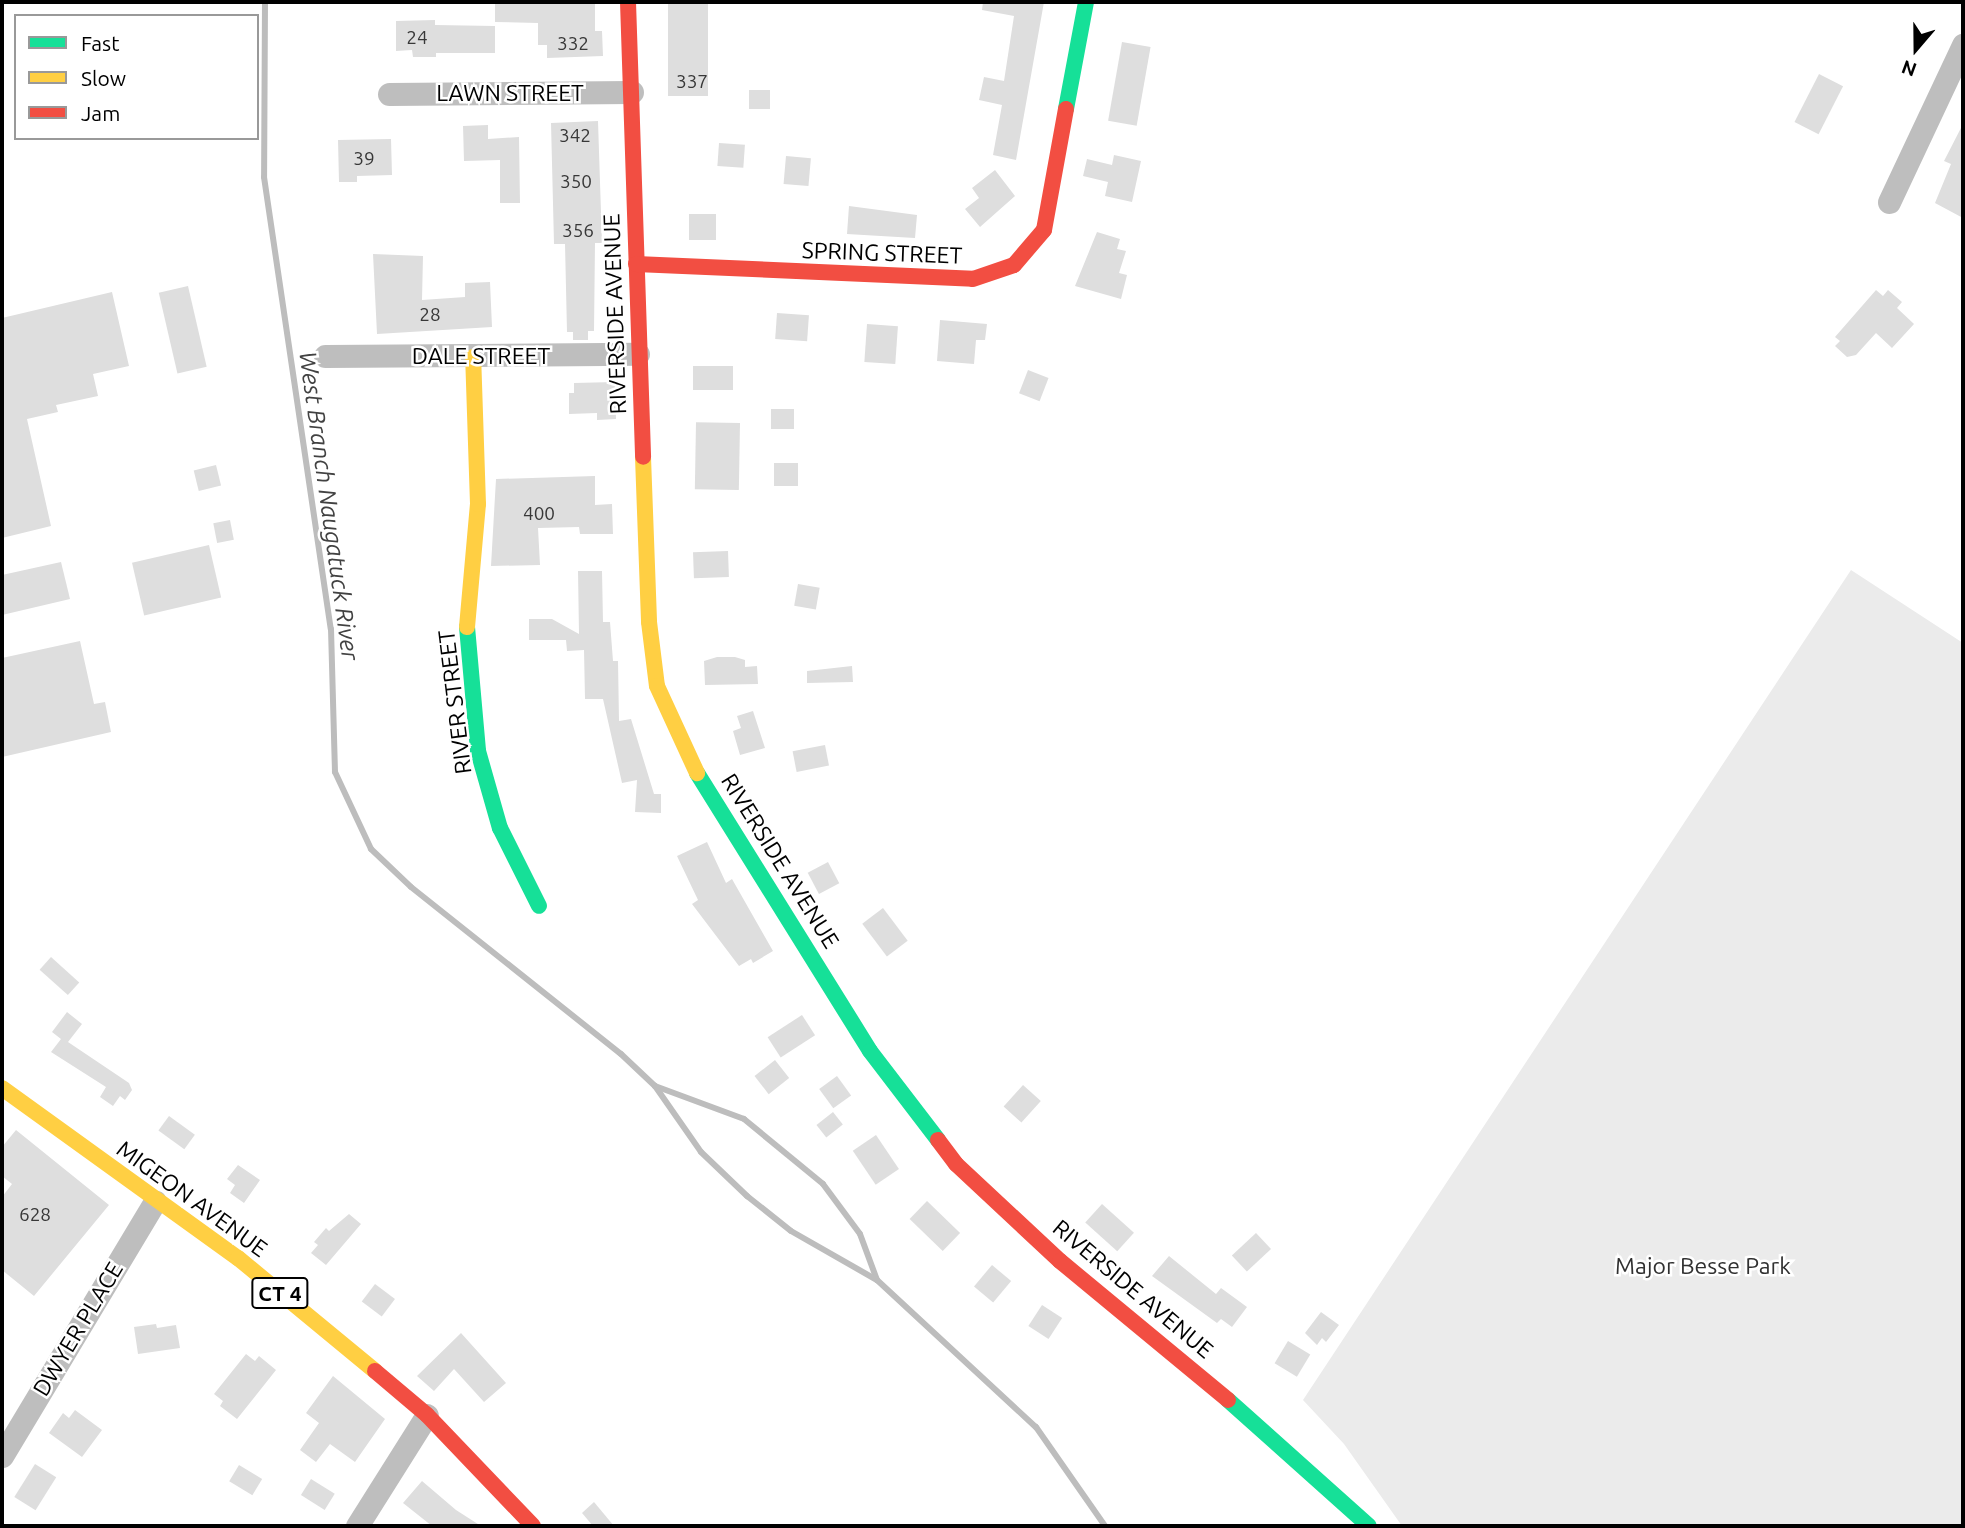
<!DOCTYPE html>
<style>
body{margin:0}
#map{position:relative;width:1965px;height:1528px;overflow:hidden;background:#fff;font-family:Ubuntu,sans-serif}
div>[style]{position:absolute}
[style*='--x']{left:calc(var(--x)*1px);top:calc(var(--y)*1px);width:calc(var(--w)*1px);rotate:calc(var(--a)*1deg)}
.green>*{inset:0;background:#ebebeb}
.stream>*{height:6px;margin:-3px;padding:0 3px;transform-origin:3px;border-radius:3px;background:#bdbdbd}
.building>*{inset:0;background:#dedede;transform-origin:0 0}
.street>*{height:23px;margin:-11.5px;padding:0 11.5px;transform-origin:11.5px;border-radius:11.5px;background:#bebebe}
.fast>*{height:16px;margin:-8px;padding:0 8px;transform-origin:8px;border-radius:8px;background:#16e098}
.slow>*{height:16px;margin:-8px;padding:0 8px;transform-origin:8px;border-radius:8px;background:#ffcf43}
.jam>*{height:16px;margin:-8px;padding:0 8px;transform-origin:8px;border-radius:8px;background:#f24e42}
span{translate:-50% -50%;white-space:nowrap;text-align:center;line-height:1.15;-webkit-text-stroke:5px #fff;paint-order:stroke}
.number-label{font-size:19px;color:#383838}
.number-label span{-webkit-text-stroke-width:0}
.shield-label span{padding:2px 5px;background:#fff;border:2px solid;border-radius:5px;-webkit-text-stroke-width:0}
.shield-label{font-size:21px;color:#000;font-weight:700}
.street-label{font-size:23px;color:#000}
.park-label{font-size:23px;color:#313131}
.water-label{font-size:24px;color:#424242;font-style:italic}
.frame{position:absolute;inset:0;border:4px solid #000;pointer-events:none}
.legend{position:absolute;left:14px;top:14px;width:245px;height:126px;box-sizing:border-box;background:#fff;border:2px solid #999;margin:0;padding:9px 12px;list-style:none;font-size:21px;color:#000}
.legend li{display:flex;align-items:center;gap:14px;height:35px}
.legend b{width:35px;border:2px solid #999}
.north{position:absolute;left:1881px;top:14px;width:70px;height:70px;-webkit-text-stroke:5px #fff;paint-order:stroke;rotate:200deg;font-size:19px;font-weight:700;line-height:28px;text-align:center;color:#000}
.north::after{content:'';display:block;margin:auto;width:24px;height:32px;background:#000;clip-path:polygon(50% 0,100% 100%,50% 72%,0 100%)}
</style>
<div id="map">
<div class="green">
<div style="clip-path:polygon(1851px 570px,1963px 643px,1963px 1526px,1402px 1526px,1344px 1444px,1303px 1400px)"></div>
</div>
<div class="stream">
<div style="--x:265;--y:2;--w:175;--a:90.3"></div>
<div style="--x:264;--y:177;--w:457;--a:81.6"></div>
<div style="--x:331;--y:629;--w:143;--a:88.4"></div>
<div style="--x:335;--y:772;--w:85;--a:64.9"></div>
<div style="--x:371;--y:849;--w:55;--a:43.5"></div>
<div style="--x:411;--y:887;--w:268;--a:38.5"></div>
<div style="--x:621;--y:1054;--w:47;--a:43.3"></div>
<div style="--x:655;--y:1086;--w:95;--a:20.3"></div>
<div style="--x:744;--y:1119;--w:102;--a:39.4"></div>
<div style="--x:823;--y:1184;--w:62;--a:53.5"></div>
<div style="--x:860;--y:1234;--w:49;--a:69.7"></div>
<div style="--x:877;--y:1280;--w:217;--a:42.8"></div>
<div style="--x:1036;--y:1427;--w:121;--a:55.1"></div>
<div style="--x:655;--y:1086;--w:80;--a:55.1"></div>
<div style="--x:701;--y:1152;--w:64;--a:43.7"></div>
<div style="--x:747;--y:1196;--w:56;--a:38.5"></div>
<div style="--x:791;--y:1231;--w:99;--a:29.7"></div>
</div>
<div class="building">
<div style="clip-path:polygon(495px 2px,595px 2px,595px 31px,602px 31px,603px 56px,547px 58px,547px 45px,538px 45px,538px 23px,495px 22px)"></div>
<div style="left:668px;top:2px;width:40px;height:94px"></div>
<div style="clip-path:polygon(983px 2px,1044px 2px,1016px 160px,993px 155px,1002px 105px,979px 100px,984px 77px,1004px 81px,1014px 16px,982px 10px)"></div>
<div style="clip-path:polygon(435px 20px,435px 25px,495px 26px,495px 53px,436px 53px,436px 57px,413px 57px,412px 50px,396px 51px,396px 21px)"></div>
<div style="left:1122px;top:42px;width:29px;height:80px;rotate:10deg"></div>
<div style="left:1819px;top:74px;width:27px;height:54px;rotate:27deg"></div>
<div style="left:749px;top:90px;width:21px;height:19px"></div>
<div style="clip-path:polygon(598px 121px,602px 243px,595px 243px,594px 331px,588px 331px,588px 340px,573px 340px,573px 332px,567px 332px,565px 244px,554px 244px,551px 123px)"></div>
<div style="clip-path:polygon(1963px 124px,1963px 218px,1935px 203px,1951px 164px,1944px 161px)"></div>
<div style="clip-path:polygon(488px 125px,488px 139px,519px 137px,520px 203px,500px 203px,500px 160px,464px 161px,463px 126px)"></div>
<div style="clip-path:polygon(391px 139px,392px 175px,357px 176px,357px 182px,339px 182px,338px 140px)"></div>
<div style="left:719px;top:143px;width:26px;height:23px;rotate:4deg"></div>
<div style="clip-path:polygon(1114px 155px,1141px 161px,1132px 202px,1105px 196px,1108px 182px,1083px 176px,1087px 159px,1112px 165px)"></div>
<div style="left:786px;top:156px;width:25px;height:28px;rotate:5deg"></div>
<div style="clip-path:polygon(995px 170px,1015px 196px,980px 227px,965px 209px,979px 198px,972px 188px)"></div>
<div style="clip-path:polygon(849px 206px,917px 215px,915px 238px,847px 234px)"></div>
<div style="left:689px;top:214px;width:27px;height:26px"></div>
<div style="clip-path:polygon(1097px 232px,1120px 239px,1117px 249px,1126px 251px,1119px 273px,1127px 275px,1121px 299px,1075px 286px)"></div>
<div style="clip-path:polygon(373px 254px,423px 256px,422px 300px,465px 297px,465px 283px,490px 282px,492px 327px,377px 334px)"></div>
<div style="left:188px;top:286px;width:83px;height:30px;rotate:77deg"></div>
<div style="clip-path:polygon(1876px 290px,1883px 296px,1888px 290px,1902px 302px,1897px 308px,1914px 324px,1892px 348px,1876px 333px,1856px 355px,1847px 357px,1835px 346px,1840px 341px,1835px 337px)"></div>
<div style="clip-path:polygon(112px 292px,129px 366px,93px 374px,98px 396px,56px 405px,58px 412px,27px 419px,51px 526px,2px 538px,2px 318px)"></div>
<div style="left:777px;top:313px;width:32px;height:26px;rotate:4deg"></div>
<div style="clip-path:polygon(940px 320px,987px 324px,985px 340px,976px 340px,974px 364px,937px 361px)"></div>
<div style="left:867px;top:324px;width:31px;height:38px;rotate:4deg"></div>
<div style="left:693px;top:366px;width:40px;height:24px"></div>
<div style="left:1028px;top:370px;width:22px;height:25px;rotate:21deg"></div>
<div style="clip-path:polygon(615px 382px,616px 419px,597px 420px,597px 413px,569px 414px,569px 393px,574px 393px,574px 383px)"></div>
<div style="left:771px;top:409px;width:23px;height:20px"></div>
<div style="left:740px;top:423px;width:67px;height:44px;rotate:91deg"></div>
<div style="left:798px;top:463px;width:23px;height:24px;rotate:90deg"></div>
<div style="left:216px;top:465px;width:21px;height:23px;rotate:76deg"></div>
<div style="clip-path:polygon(595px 476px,595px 505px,612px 504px,613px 534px,580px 534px,579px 527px,538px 528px,540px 565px,491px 566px,496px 479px)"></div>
<div style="left:230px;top:520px;width:20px;height:17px;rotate:79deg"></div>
<div style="left:209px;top:545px;width:54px;height:79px;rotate:77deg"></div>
<div style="left:728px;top:551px;width:26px;height:35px;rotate:88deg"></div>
<div style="clip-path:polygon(61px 562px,70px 599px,2px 615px,2px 575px)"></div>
<div style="clip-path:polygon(578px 571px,602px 571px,603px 622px,610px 622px,613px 661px,618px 661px,619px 721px,631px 719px,654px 794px,661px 794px,661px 813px,635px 812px,637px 780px,622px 783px,603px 699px,585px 699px,584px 650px,567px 651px,566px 640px,529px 640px,529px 619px,552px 619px,579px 634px)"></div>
<div style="left:798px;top:584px;width:22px;height:22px;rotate:10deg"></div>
<div style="clip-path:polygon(80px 641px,94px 704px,105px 702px,111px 732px,2px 757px,2px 658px)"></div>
<div style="clip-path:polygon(717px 657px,735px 657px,745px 660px,745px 667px,757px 666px,758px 684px,705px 685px,704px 661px)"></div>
<div style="clip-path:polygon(852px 666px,853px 682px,807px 683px,807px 671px)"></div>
<div style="clip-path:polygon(753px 711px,765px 748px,740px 755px,733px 731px,741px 728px,737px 716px)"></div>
<div style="left:825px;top:745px;width:21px;height:33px;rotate:79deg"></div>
<div style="clip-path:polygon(707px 842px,726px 883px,732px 879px,773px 951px,753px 963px,751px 959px,739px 966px,692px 904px,698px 900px,677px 856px)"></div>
<div style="left:828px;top:862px;width:24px;height:23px;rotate:62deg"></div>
<div style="left:883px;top:908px;width:41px;height:26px;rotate:53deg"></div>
<div style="left:51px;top:957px;width:38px;height:17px;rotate:42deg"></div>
<div style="clip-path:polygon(67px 1012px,82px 1024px,68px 1042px,129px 1083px,132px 1090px,125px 1100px,120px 1096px,113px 1106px,100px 1097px,106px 1087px,51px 1052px,61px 1039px,52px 1032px)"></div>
<div style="left:802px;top:1015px;width:24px;height:41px;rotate:57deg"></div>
<div style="left:775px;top:1060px;width:23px;height:26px;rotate:52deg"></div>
<div style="left:837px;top:1076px;width:24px;height:22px;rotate:54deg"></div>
<div style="left:1023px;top:1085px;width:24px;height:29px;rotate:42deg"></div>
<div style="left:833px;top:1112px;width:16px;height:21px;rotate:52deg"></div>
<div style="left:169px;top:1116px;width:32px;height:18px;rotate:36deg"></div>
<div style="clip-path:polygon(16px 1130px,109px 1205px,34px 1296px,2px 1270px,2px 1197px,12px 1184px,2px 1176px,2px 1147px)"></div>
<div style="left:876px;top:1135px;width:41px;height:28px;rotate:56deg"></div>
<div style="clip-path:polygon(238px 1165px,260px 1180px,244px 1203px,230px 1193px,235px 1185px,227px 1179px)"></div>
<div style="left:927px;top:1201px;width:46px;height:25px;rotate:44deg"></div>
<div style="left:1102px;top:1204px;width:43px;height:25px;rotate:42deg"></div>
<div style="clip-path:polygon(349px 1214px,361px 1224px,326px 1265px,311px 1253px,318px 1245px,314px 1242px,326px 1228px,329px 1231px)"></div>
<div style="left:1256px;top:1233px;width:22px;height:33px;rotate:47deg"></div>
<div style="clip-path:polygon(1169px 1256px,1216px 1294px,1221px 1288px,1247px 1307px,1232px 1327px,1221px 1319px,1217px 1323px,1152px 1276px)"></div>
<div style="left:992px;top:1265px;width:25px;height:28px;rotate:40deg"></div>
<div style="left:375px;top:1284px;width:25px;height:22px;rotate:37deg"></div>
<div style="left:1042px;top:1305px;width:24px;height:25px;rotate:33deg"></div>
<div style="clip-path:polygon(1321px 1312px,1339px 1325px,1326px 1342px,1322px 1338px,1317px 1345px,1305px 1333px)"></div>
<div style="clip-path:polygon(156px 1324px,157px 1328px,176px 1325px,180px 1348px,138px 1354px,134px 1327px)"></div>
<div style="clip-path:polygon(461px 1333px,506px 1383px,484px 1402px,454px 1369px,434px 1391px,417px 1376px)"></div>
<div style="left:1288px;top:1341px;width:26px;height:26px;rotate:31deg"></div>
<div style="clip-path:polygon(246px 1354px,255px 1361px,259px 1356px,276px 1370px,237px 1419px,220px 1406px,223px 1401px,214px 1394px)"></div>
<div style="clip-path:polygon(333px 1376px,385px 1419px,355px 1462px,330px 1444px,316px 1462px,300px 1450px,319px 1423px,306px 1413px)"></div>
<div style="clip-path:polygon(75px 1410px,102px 1430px,82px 1457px,49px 1433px,63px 1413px,69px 1418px)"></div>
<div style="left:35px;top:1464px;width:25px;height:39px;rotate:32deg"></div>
<div style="left:239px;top:1465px;width:27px;height:19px;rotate:31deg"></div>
<div style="left:311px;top:1479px;width:28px;height:19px;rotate:32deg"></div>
<div style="clip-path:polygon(422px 1481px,456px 1510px,481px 1526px,432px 1526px,403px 1503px)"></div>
<div style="clip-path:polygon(594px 1502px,614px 1526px,593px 1526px,582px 1513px)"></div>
</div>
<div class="street">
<div style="--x:389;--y:94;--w:243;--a:-0.5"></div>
<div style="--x:1889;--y:202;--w:174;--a:-64.8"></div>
<div style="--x:325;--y:356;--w:313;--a:-0.4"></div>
<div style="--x:2;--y:1456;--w:297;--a:-59"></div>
<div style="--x:357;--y:1526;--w:131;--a:-57.8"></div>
</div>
<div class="fast">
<div style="--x:1066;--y:109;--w:109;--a:-79.4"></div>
<div style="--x:467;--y:627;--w:124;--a:84.9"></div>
<div style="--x:478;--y:751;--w:80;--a:74.1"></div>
<div style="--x:500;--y:828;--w:87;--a:63.4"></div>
<div style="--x:697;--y:773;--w:327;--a:58.1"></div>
<div style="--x:870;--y:1051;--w:112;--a:52.6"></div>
<div style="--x:1228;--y:1400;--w:189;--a:41.8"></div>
</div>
<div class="slow">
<div style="--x:643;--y:457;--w:165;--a:87.9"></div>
<div style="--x:649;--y:622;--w:64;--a:82.9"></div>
<div style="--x:657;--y:686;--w:96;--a:65.3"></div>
<div style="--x:467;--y:627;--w:123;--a:-84.9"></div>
<div style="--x:478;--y:504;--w:147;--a:-91.9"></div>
<div style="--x:2;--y:1088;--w:291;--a:35.8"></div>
<div style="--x:238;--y:1258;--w:178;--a:39.5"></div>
</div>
<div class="jam">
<div style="--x:628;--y:2;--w:455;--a:88.1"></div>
<div style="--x:636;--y:264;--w:337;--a:2.5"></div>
<div style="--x:973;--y:279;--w:43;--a:-18.9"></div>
<div style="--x:1014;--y:265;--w:46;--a:-49.4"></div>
<div style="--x:1044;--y:230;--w:123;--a:-79.7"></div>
<div style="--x:938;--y:1140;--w:30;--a:53"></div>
<div style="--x:956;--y:1164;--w:142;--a:43"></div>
<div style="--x:1060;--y:1261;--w:218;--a:39.6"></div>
<div style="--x:375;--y:1371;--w:68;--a:40.2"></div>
<div style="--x:427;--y:1415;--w:153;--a:46.3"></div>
</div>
<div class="number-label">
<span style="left:417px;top:38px">24</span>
<span style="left:573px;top:44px">332</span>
<span style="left:692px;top:82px">337</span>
<span style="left:575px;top:136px">342</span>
<span style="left:364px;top:159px">39</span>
<span style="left:576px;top:182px">350</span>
<span style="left:578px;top:231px">356</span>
<span style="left:430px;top:315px">28</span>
<span style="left:539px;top:514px">400</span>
<span style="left:35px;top:1215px">628</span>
</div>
<div class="shield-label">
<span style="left:280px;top:1293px">CT 4</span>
</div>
<div class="street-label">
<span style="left:510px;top:93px">LAWN STREET</span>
<span style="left:882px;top:253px;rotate:2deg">SPRING STREET</span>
<span style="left:615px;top:314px;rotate:-92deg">RIVERSIDE AVENUE</span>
<span style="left:481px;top:356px">DALE STREET</span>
<span style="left:455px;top:702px;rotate:-97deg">RIVER STREET</span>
<span style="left:780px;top:861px;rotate:58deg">RIVERSIDE AVENUE</span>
<span style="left:192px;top:1199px;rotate:36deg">MIGEON AVENUE</span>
<span style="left:1133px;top:1289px;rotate:40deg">RIVERSIDE AVENUE</span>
<span style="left:78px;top:1329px;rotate:-59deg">DWYER PLACE</span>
</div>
<div class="park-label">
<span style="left:1703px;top:1266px">Major Besse Park</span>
</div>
<div class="water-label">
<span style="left:329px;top:506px;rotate:82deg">West Branch Naugatuck River</span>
</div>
<div class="frame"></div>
<ul class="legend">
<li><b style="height:9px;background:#16e098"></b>Fast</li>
<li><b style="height:9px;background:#ffcf43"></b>Slow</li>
<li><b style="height:9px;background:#f24e42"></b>Jam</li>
</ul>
<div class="north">N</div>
</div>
